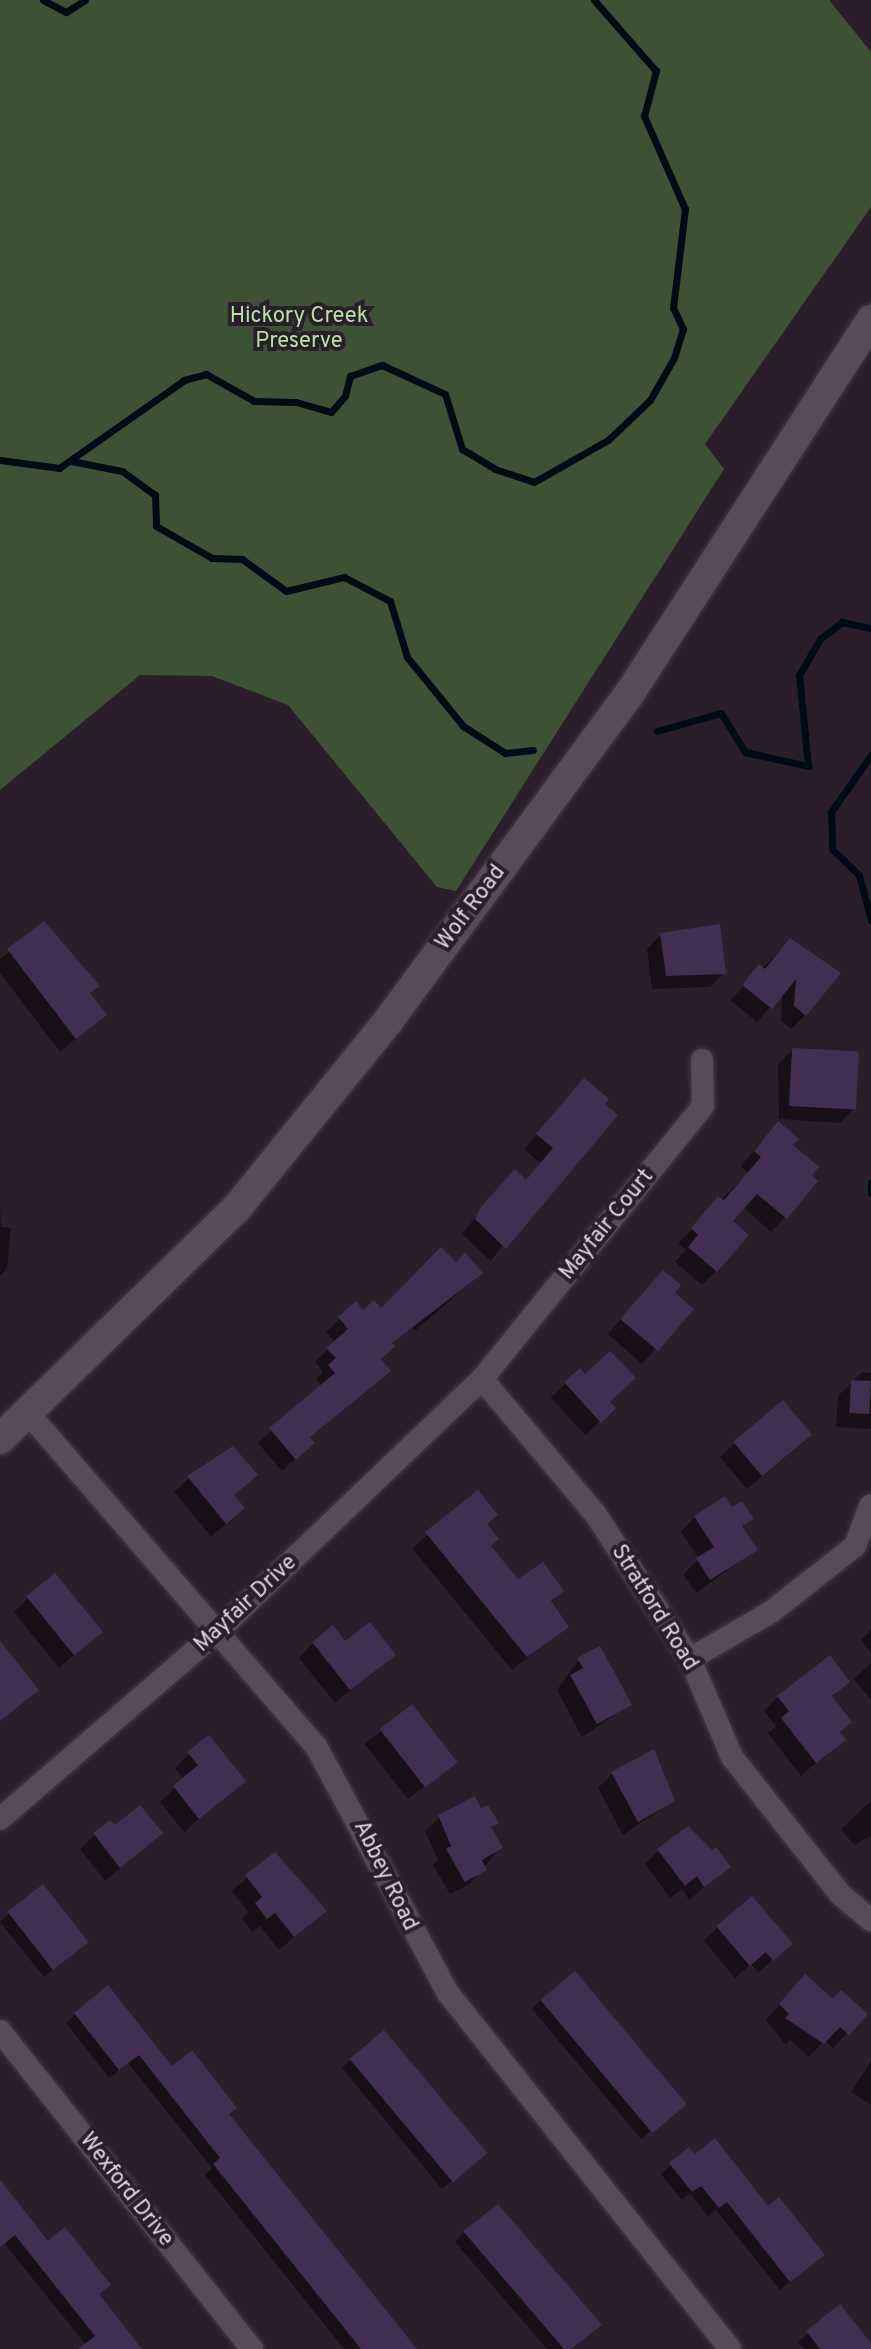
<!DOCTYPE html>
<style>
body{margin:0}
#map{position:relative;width:871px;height:2349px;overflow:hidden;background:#2b1e2b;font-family:Overpass,sans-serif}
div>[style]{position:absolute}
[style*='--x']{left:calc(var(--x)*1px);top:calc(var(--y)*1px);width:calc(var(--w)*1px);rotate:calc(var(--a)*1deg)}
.green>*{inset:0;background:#3d5135}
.shadow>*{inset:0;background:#0007;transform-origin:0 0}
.stream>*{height:7px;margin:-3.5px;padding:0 3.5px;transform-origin:3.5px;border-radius:3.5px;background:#000b17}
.building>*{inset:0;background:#422e51;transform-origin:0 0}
.roads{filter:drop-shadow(0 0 2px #443944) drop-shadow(0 0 2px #443944)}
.minor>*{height:22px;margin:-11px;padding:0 11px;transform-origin:11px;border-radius:11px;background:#584a58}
.secondary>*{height:30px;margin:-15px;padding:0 15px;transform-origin:15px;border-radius:15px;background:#584a58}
span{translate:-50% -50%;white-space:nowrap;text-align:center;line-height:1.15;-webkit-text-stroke:8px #2b1e2b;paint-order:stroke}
.park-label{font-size:22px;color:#b6e2a4}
.street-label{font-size:22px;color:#ded6de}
</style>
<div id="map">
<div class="green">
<div style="clip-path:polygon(0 0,829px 0,871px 52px,871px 207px,705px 444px,724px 469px,456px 891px,437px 887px,288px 705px,212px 676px,140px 675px,0 790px)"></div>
</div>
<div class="shadow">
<div style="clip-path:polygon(43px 924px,104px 1015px,60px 1052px,0 973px,0 959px)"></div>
<div style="clip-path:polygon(661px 935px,724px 973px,710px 987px,652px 989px,647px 949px)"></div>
<div style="clip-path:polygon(790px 941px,805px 1015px,791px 1029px,781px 1021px,782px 993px,757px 1022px,730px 1000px)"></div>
<div style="clip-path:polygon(793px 1050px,854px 1108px,840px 1123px,779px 1119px,778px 1064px)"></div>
<div style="clip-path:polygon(570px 1095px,607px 1099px,491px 1261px,462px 1234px,501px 1186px,525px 1181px,541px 1164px,524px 1149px)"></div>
<div style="clip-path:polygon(764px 1138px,791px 1145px,785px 1217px,771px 1232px,743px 1207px,730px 1222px,716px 1271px,702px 1285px,675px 1262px,686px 1250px,678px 1243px,748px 1173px,741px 1166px)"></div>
<div style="clip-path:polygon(0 1203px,1px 1227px,11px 1228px,7px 1268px,0 1276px)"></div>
<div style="clip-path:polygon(455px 1265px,481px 1273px,415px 1331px,410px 1325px,378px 1359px,388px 1371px,308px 1438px,299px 1456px,282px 1471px,258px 1443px,322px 1386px,316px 1379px,323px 1372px,315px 1362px,335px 1342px,326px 1332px,355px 1304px,363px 1313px,381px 1310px)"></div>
<div style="clip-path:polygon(649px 1286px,672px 1293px,691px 1310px,642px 1364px,608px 1334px)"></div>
<div style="left:579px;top:1371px;width:51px;height:39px;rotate:47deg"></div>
<div style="clip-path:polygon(862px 1372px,871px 1373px,871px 1429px,836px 1427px,838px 1396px)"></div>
<div style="clip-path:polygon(735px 1443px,795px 1449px,747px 1489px,720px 1457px)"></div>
<div style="clip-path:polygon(204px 1464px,208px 1470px,255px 1475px,233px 1496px,228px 1522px,211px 1536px,174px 1492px)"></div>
<div style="clip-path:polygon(477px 1493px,489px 1546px,518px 1582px,562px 1591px,550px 1603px,566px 1627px,512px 1670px,412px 1548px)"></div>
<div style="clip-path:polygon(732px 1510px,751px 1518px,741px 1528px,755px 1550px,696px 1593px,683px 1574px,699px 1559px,681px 1532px,695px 1517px)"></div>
<div style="clip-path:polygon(28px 1598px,101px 1632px,59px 1668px,14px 1612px)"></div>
<div style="clip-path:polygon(871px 1630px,871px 1653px,861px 1640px)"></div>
<div style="clip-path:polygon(313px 1643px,345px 1644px,393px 1655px,335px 1703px,299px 1658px)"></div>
<div style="clip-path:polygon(579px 1659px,629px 1705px,582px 1737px,557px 1690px)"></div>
<div style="clip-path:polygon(871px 1663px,871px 1700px,854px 1679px)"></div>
<div style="clip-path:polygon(848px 1681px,831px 1698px,843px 1739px,801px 1776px,768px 1733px,776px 1726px,764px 1711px,778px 1697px)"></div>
<div style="left:412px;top:1707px;width:70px;height:60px;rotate:52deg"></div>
<div style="clip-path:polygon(653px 1751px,673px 1801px,623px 1835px,598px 1788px,612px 1774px)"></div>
<div style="clip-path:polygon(189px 1754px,243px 1781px,184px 1832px,160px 1802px,184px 1779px,175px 1768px)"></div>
<div style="clip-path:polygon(871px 1801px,871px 1836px,854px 1845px,841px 1829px)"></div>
<div style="clip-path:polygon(481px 1811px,496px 1823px,490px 1829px,500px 1848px,470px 1884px,450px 1894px,433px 1865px,438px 1860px,425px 1831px,440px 1817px)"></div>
<div style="clip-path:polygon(109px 1822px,114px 1828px,160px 1833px,105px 1881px,80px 1849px)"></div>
<div style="clip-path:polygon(659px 1850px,728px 1867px,689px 1900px,682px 1889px,670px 1898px,645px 1864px)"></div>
<div style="clip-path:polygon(274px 1855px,325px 1911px,279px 1950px,260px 1926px,252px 1932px,242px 1919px,248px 1912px,232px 1891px)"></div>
<div style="clip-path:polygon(9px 1913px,77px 1951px,44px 1977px,0 1922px)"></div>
<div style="clip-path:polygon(718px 1927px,790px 1944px,758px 1973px,751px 1964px,735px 1978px,704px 1941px)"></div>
<div style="clip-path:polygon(791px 1991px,832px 2001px,865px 2014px,833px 2048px,825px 2040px,809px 2057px,790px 2040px,786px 2045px,766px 2020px)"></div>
<div style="clip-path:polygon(541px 2000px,675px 2113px,641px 2139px,532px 2009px)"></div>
<div style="clip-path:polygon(75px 2014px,172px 2068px,227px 2115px,415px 2349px,344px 2349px,205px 2175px,212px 2168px,128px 2063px,109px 2078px,66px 2023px)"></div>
<div style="clip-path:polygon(351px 2059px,475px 2163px,442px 2189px,342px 2068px)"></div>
<div style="clip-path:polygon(871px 2061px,871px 2105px,851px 2092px)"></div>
<div style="clip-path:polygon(689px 2150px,813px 2264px,780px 2290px,716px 2210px,708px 2216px,690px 2193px,682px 2200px,661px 2174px)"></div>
<div style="clip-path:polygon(0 2183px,97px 2295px,140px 2349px,82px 2349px,86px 2345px,4px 2243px,0 2246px)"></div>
<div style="clip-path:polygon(464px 2232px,551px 2274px,555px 2270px,599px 2325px,571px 2349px,547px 2349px,455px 2242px)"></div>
<div style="clip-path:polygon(840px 2307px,871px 2349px,804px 2349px,798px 2342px)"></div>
</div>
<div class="stream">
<div style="--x:43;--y:0;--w:26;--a:28"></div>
<div style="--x:66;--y:12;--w:22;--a:-32"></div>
<div style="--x:0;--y:460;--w:60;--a:7.7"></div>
<div style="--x:59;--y:468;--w:153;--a:-35.1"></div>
<div style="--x:184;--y:380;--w:23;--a:-15"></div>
<div style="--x:206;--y:374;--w:55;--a:29.4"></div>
<div style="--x:254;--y:401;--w:42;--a:1.4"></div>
<div style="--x:296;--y:402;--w:36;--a:16"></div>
<div style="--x:331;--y:412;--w:21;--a:-49"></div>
<div style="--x:345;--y:396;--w:21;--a:-76"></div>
<div style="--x:350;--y:376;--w:34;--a:-19"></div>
<div style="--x:382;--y:365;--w:69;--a:24.7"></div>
<div style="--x:445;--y:394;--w:58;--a:72.8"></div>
<div style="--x:462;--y:449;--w:39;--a:31"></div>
<div style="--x:495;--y:469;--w:41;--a:18.4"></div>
<div style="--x:534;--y:482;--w:85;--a:-29.6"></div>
<div style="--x:608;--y:440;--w:58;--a:-43.6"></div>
<div style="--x:650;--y:400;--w:48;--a:-60.3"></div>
<div style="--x:674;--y:358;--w:30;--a:-73"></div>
<div style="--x:683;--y:329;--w:23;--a:-115"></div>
<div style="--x:673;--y:308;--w:100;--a:-83.1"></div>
<div style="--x:685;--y:209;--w:102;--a:-113.8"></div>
<div style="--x:644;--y:116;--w:47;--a:-75.1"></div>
<div style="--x:656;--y:71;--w:94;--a:-131.1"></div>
<div style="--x:71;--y:461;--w:52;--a:11.1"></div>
<div style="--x:122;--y:471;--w:41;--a:36"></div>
<div style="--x:155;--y:495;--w:31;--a:88"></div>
<div style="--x:156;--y:526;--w:64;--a:29.7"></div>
<div style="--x:212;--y:558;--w:30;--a:2"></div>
<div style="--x:242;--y:559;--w:54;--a:36"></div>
<div style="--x:286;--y:591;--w:60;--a:-13.6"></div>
<div style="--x:344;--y:577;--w:52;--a:27.6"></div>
<div style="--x:390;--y:601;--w:59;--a:73.1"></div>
<div style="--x:407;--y:657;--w:89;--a:50.9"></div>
<div style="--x:463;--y:726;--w:50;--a:32.7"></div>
<div style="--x:505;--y:753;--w:28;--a:-6"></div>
<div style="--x:657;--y:731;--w:66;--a:-15.7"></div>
<div style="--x:721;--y:713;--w:46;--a:58.4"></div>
<div style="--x:745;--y:752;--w:65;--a:12.5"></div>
<div style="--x:808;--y:766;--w:91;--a:-95.6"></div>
<div style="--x:799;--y:675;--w:42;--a:-59.7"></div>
<div style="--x:820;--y:639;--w:28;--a:-38"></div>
<div style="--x:842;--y:622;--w:30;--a:12"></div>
<div style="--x:871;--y:755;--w:70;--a:125.1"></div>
<div style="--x:831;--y:812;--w:37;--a:88"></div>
<div style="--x:832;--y:849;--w:37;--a:44"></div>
<div style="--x:859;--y:875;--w:47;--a:75.1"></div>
<div style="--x:871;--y:1183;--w:10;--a:90"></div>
</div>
<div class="building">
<div style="clip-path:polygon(44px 921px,100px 986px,90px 993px,107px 1015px,76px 1039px,7px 949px)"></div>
<div style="clip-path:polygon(720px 924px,726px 974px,666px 976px,660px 933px)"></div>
<div style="clip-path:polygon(790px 938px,841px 973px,806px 1016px,794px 1006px,796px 979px,772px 1009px,742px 985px,759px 964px,765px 969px)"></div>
<div style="left:792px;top:1048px;width:67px;height:58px;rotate:3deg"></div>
<div style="clip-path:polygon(584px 1078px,609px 1099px,605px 1104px,618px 1115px,506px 1249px,475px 1219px,480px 1208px,515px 1169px,526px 1180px,553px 1148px,536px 1134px)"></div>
<div style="clip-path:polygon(778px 1121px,799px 1139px,793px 1145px,819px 1167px,812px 1175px,818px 1181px,787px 1219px,757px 1194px,733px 1221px,749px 1235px,717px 1272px,688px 1247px,698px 1235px,691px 1228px,718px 1196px,724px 1200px,761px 1157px,754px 1151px)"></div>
<div style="clip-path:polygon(441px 1247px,456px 1262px,465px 1253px,483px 1273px,392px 1343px,396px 1346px,381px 1359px,391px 1371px,310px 1437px,315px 1443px,296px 1460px,269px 1428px,335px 1373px,328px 1365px,336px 1358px,326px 1348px,348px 1329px,338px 1317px,356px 1301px,363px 1310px,374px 1300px,381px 1308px)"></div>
<div style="clip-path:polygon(663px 1270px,681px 1285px,675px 1293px,694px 1309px,658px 1351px,620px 1319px)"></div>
<div style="clip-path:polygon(610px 1351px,636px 1378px,610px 1402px,616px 1408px,601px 1423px,564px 1382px,580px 1368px,585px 1374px)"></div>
<div style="left:851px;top:1380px;width:20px;height:33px;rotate:3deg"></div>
<div style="left:783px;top:1400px;width:45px;height:65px;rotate:50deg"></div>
<div style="clip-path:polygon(233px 1446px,258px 1475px,234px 1495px,245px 1508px,226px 1524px,187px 1476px)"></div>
<div style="clip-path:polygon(478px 1490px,498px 1515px,487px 1524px,499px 1539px,491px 1546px,518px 1579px,543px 1562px,564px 1591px,551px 1601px,569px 1627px,527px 1657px,425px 1532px)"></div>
<div style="clip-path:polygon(725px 1496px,732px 1507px,742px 1501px,754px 1519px,742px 1526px,758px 1550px,710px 1580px,696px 1558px,714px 1547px,694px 1516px)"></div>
<div style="left:55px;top:1573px;width:76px;height:37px;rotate:51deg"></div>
<div style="clip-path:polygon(370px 1622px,396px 1655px,350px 1690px,312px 1642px,333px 1625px,345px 1641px)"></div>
<div style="clip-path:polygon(0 1641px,39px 1690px,0 1721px)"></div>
<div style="clip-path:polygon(600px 1646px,632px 1705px,597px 1724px,570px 1675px,583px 1668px,577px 1658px)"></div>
<div style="clip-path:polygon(830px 1655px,850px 1682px,832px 1696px,852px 1722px,840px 1732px,846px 1740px,816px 1763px,781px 1718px,789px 1711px,777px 1696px)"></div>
<div style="left:412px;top:1704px;width:74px;height:41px;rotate:52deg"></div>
<div style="clip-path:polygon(209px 1735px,246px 1781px,199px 1819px,173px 1786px,198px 1765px,187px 1752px)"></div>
<div style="clip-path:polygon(654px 1749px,675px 1801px,638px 1822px,611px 1772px)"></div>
<div style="clip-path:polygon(475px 1796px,481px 1808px,488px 1805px,499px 1823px,491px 1827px,503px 1848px,482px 1860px,487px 1870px,465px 1882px,446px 1849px,451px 1846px,438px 1815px)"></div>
<div style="clip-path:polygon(140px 1805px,163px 1833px,120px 1868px,93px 1833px,110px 1820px,115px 1825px)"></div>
<div style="clip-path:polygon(688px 1826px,712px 1850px,716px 1847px,731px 1867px,704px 1887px,697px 1876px,685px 1886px,657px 1849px)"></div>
<div style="clip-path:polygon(275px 1852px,327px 1911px,294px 1937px,275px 1913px,267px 1919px,255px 1903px,262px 1897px,245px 1875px)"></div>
<div style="left:43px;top:1884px;width:74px;height:45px;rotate:52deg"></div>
<div style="clip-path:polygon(752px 1896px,793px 1944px,773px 1961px,766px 1952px,750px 1966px,716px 1926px)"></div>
<div style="left:575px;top:1971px;width:174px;height:45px;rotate:50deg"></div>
<div style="clip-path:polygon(805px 1974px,833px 1999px,841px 1990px,868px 2014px,849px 2035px,840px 2027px,824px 2044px,785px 2018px,789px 2014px,779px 2004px)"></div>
<div style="clip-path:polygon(108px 1985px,172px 2066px,192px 2050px,237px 2108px,229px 2114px,417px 2349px,361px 2349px,213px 2164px,220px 2158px,139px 2055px,119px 2070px,74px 2013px)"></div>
<div style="left:384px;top:2030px;width:161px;height:45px;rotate:50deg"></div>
<div style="clip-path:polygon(715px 2138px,768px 2206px,779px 2197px,825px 2255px,790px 2282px,727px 2202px,719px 2208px,701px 2186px,692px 2192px,669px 2163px,689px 2147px,695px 2154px)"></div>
<div style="clip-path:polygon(0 2180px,48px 2240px,65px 2227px,111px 2285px,99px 2294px,142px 2349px,78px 2349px,95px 2336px,15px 2235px,0 2247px)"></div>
<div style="clip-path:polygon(498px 2204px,602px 2325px,571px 2349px,564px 2349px,463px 2231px)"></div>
<div style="clip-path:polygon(840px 2304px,871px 2343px,871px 2349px,820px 2349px,806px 2331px)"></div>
</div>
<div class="roads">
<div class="minor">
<div style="--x:482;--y:1379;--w:177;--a:50"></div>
<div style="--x:596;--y:1515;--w:172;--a:56.9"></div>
<div style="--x:690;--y:1659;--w:107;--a:66.8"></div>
<div style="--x:732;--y:1757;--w:176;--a:51.7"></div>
<div style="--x:841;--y:1895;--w:39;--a:40"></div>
<div style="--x:29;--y:1414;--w:441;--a:49.2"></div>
<div style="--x:317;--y:1748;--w:278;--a:61.9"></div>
<div style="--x:448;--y:1993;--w:454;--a:51.6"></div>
<div style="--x:690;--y:1659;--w:94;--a:-30.1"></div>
<div style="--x:771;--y:1612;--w:107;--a:-38.2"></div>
<div style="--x:855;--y:1546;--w:43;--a:-69.4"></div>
<div style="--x:0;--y:1819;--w:288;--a:-40.8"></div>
<div style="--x:218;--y:1631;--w:365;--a:-43.7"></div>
<div style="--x:482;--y:1379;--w:351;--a:-51"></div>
<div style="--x:703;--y:1106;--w:46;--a:-91.2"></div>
<div style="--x:0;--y:2031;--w:406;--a:51.6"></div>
</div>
<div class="secondary">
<div style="--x:0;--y:1439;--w:330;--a:-44.3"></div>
<div style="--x:236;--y:1209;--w:242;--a:-51"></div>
<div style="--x:388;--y:1021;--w:404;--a:-53.6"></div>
<div style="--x:628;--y:696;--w:448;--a:-57.1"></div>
</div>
</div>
<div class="park-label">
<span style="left:299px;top:329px">Hickory Creek<br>Preserve</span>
</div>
<div class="street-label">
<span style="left:471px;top:908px;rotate:-53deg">Wolf Road</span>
<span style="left:607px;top:1225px;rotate:-51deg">Mayfair Court</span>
<span style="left:246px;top:1604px;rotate:-43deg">Mayfair Drive</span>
<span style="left:654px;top:1608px;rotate:58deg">Stratford Road</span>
<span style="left:385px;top:1876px;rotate:64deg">Abbey Road</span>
<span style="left:126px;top:2190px;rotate:52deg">Wexford Drive</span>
</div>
</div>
